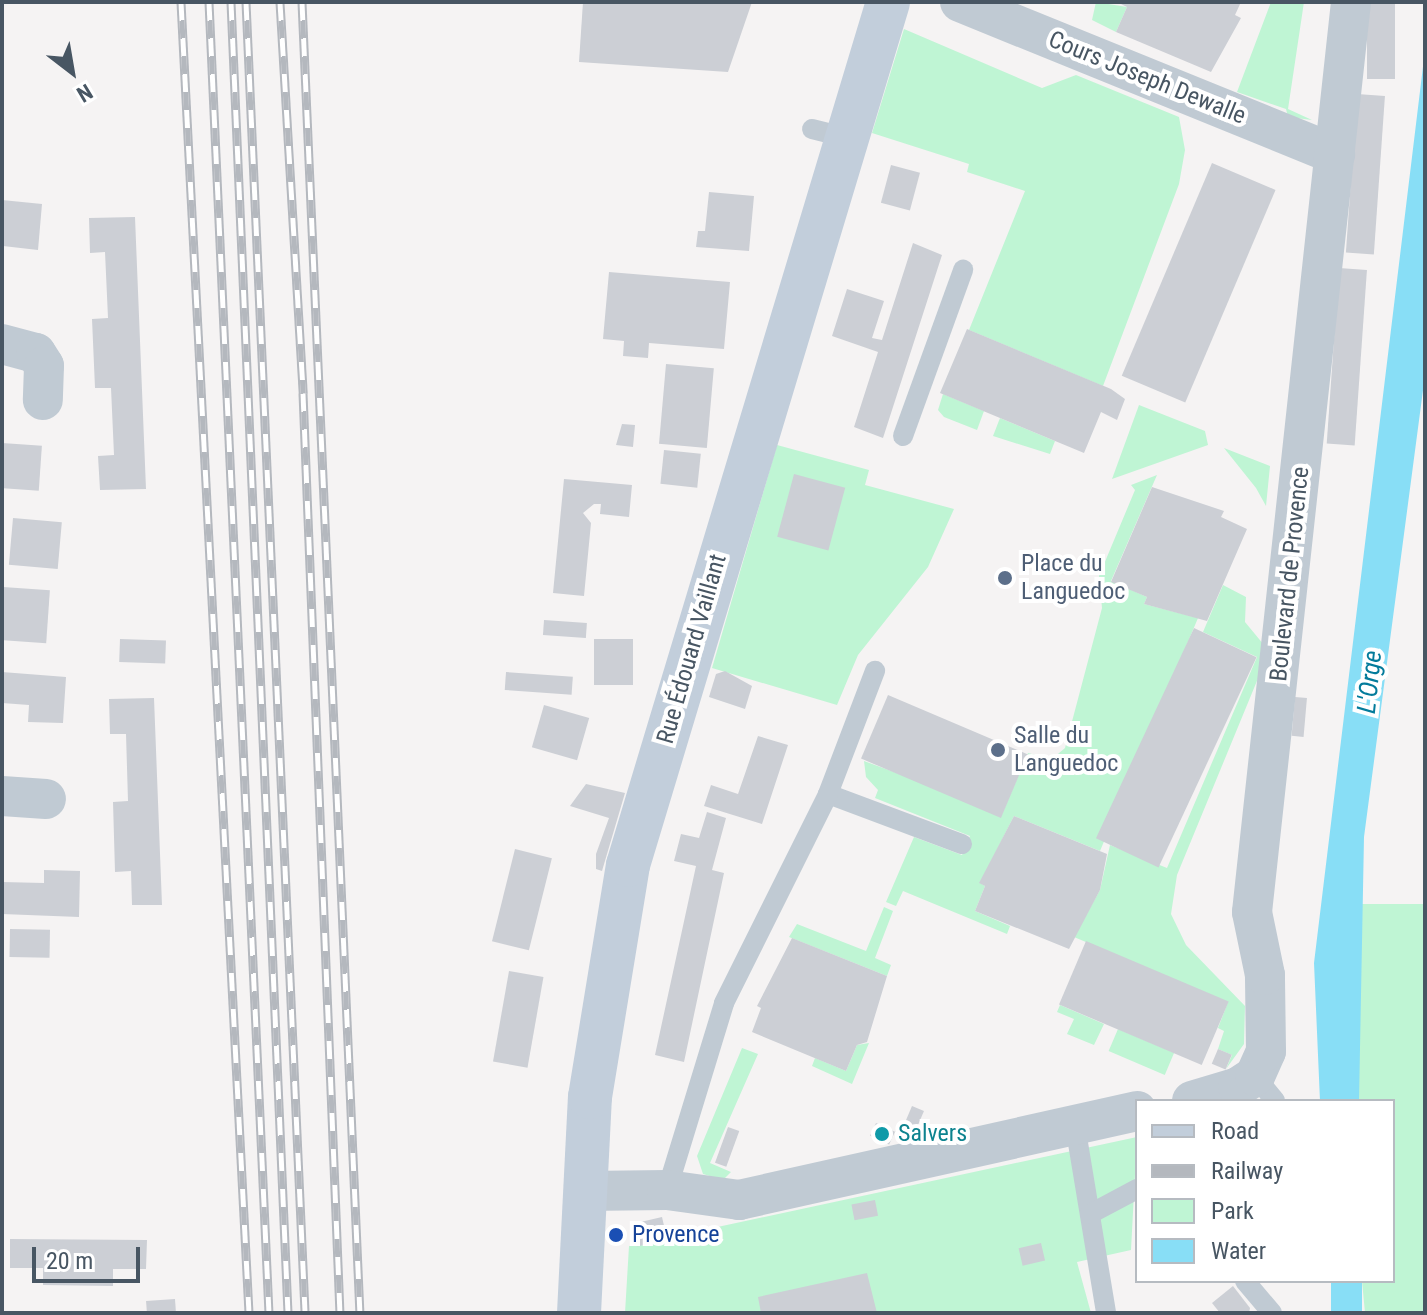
<!DOCTYPE html>
<meta charset="utf-8">
<style>
body{margin:0}
#map{position:relative;width:1427px;height:1315px;overflow:hidden;background:#f5f3f3;font-family:"Roboto Condensed",sans-serif}
div>[style]{position:absolute}
[style*='--x']{left:calc(var(--x)*1px);top:calc(var(--y)*1px);width:calc(var(--w)*1px);rotate:calc(var(--a)*1deg)}
.green>*{inset:0;background:#bff5d4;transform-origin:0 0}
.water>*{inset:0;background:#88def6;transform-origin:0 0}
.building>*{inset:0;background:#cccfd5;transform-origin:0 0}
.lane>*{height:20px;margin:-10px;padding:0 10px;transform-origin:10px;border-radius:10px;background:#c0cad3}
.street>*{height:40px;margin:-20px;padding:0 20px;transform-origin:20px;border-radius:20px;background:#c0cad3}
.secondary>*{height:44px;margin:-22px;padding:0 22px;transform-origin:22px;border-radius:22px;background:#c2cedb}
.rail>*{height:9px;margin-top:-4.5px;transform-origin:0;background:repeating-linear-gradient(90deg,#fff 0 18px,#b4b8be 0 36px);box-sizing:border-box;border-block:2px solid #b4b8be}
.dots>*{width:22px;height:22px;translate:-50% -50%;box-sizing:border-box;border:4px solid #fff;border-radius:50%}
span{translate:-50% -50%;white-space:nowrap;text-align:center;line-height:1.15;-webkit-text-stroke:8px #fff;paint-order:stroke}
.street-label{font-size:24px;color:#485663}
.service-label{font-size:24px;color:#4e5e75}
.left{translate:0 -50%;text-align:left}
.culture-label{font-size:24px;color:#0d838f}
.transit-label{font-size:24px;color:#164399}
.water-label{font-size:26px;color:#037b9b;font-style:italic}
.frame{position:absolute;inset:0;border:4px solid #485663;pointer-events:none}
.legend{position:absolute;left:1135px;top:1099px;width:260px;height:184px;box-sizing:border-box;background:#fff;border:2px solid #b6bbc1;margin:0;padding:10px 14px;list-style:none;font-size:24px;color:#485663}
.legend li{display:flex;align-items:center;gap:16px;height:40px}
.legend b{width:40px;border:2px solid #b6bbc1}
.north{position:absolute;left:32px;top:32px;width:80px;height:80px;-webkit-text-stroke:6px #fff;paint-order:stroke;rotate:149deg;font-size:22px;font-weight:700;line-height:32px;text-align:center;color:#485663}
.north::after{content:'';display:block;margin:auto;width:28px;height:36px;background:#485663;clip-path:polygon(50% 0,100% 100%,50% 72%,0 100%)}
.scale{position:absolute;left:32px;top:1247px;width:108px;height:36px;box-sizing:border-box;border:4px solid #485663;border-top:0;padding-left:10px;font-size:24px;line-height:28px;white-space:nowrap;color:#485663;-webkit-text-stroke:6px #fff;paint-order:stroke}
</style>
<div id="map">
<div class="green">
<div style="clip-path:polygon(1096px 2px,1127px 7px,1116px 32px,1092px 20px)"></div>
<div style="clip-path:polygon(1271px 2px,1304px 2px,1288px 109px,1312px 120px,1288px 117px,1286px 109px,1237px 92px)"></div>
<div style="clip-path:polygon(904px 29px,1042px 88px,1076px 75px,1179px 117px,1185px 150px,1179px 184px,1103px 386px,969px 330px,1025px 191px,967px 172px,969px 164px,872px 133px)"></div>
<div style="clip-path:polygon(943px 394px,984px 411px,977px 430px,944px 417px,938px 410px)"></div>
<div style="clip-path:polygon(1139px 405px,1205px 431px,1208px 445px,1112px 479px)"></div>
<div style="clip-path:polygon(1000px 418px,1055px 441px,1050px 454px,993px 436px)"></div>
<div style="clip-path:polygon(777px 445px,869px 470px,865px 485px,954px 509px,928px 567px,858px 655px,837px 705px,712px 668px)"></div>
<div style="clip-path:polygon(1224px 448px,1270px 466px,1266px 506px,1256px 488px)"></div>
<div style="clip-path:polygon(1157px 475px,1111px 581px,1147px 597px,1144px 604px,1198px 618px,1100px 851px,1014px 816px,980px 883px,985px 886px,975px 911px,1010px 926px,1007px 934px,903px 891px,896px 906px,886px 902px,914px 837px,962px 855px,970px 836px,875px 798px,878px 790px,866px 777px,864px 761px,1003px 812px,1028px 753px,1052px 759px,1065px 748px,1102px 608px,1099px 576px,1135px 490px,1131px 485px)"></div>
<div style="clip-path:polygon(1223px 585px,1246px 597px,1245px 622px,1264px 645px,1266px 659px,1177px 875px,1171px 914px,1186px 945px,1245px 1006px,1244px 1044px,1226px 1069px,1232px 1055px,1218px 1049px,1224px 1031px,1218px 1028px,1228px 1002px,1074px 937px,1100px 890px,1110px 845px,1167px 868px,1257px 657px,1203px 632px)"></div>
<div style="clip-path:polygon(1358px 904px,1425px 904px,1425px 1313px,1365px 1313px,1362px 1281px,1393px 1281px,1393px 1101px,1359px 1101px)"></div>
<div style="clip-path:polygon(884px 907px,893px 911px,875px 958px,891px 965px,887px 976px,789px 937px,797px 924px,866px 951px)"></div>
<div style="clip-path:polygon(1060px 1005px,1104px 1024px,1094px 1045px,1067px 1034px,1074px 1019px,1057px 1012px)"></div>
<div style="left:1118px;top:1029px;width:61px;height:24px;rotate:23deg"></div>
<div style="clip-path:polygon(869px 1043px,852px 1084px,812px 1066px,815px 1058px,846px 1071px,857px 1045px)"></div>
<div style="clip-path:polygon(742px 1048px,758px 1054px,710px 1163px,731px 1172px,723px 1180px,703px 1174px,697px 1156px)"></div>
<div style="clip-path:polygon(1137px 1137px,1131px 1250px,1077px 1262px,1091px 1313px,625px 1313px,629px 1246px)"></div>
</div>
<div class="water">
<div style="clip-path:polygon(1425px 50px,1425px 375px,1364px 837px,1359px 1101px,1320px 1101px,1314px 963px)"></div>
<div style="left:1331px;top:1281px;width:31px;height:32px"></div>
</div>
<div class="building">
<div style="clip-path:polygon(583px 2px,752px 2px,728px 72px,579px 62px)"></div>
<div style="clip-path:polygon(1117px 2px,1241px 2px,1235px 15px,1241px 18px,1211px 72px,1116px 32px,1127px 7px)"></div>
<div style="left:1367px;top:2px;width:28px;height:77px"></div>
<div style="left:1357px;top:94px;width:28px;height:159px;rotate:4deg"></div>
<div style="left:1212px;top:163px;width:69px;height:231px;rotate:23deg"></div>
<div style="left:891px;top:165px;width:30px;height:39px;rotate:15deg"></div>
<div style="clip-path:polygon(709px 192px,754px 196px,749px 251px,696px 247px,698px 231px,705px 231px)"></div>
<div style="clip-path:polygon(2px 200px,42px 204px,38px 250px,3px 246px)"></div>
<div style="clip-path:polygon(135px 217px,146px 489px,100px 490px,98px 456px,114px 455px,111px 388px,95px 388px,92px 319px,108px 318px,105px 252px,90px 253px,89px 218px)"></div>
<div style="clip-path:polygon(913px 243px,942px 255px,883px 438px,854px 427px,878px 352px,832px 336px,847px 289px,884px 301px,872px 338px,882px 340px)"></div>
<div style="left:1339px;top:268px;width:28px;height:176px;rotate:4deg"></div>
<div style="clip-path:polygon(609px 272px,730px 282px,724px 349px,649px 343px,648px 358px,623px 356px,624px 341px,603px 339px)"></div>
<div style="clip-path:polygon(967px 329px,1111px 389px,1125px 399px,1117px 420px,1101px 412px,1084px 453px,940px 393px)"></div>
<div style="left:666px;top:364px;width:48px;height:80px;rotate:5deg"></div>
<div style="clip-path:polygon(622px 424px,635px 425px,633px 447px,616px 445px)"></div>
<div style="left:2px;top:443px;width:40px;height:45px;rotate:4deg"></div>
<div style="left:664px;top:450px;width:37px;height:34px;rotate:6deg"></div>
<div style="left:794px;top:474px;width:53px;height:65px;rotate:15deg"></div>
<div style="clip-path:polygon(564px 479px,632px 485px,629px 517px,600px 514px,601px 504px,594px 504px,583px 513px,591px 523px,584px 596px,553px 593px)"></div>
<div style="clip-path:polygon(1152px 487px,1224px 511px,1221px 517px,1247px 529px,1207px 621px,1144px 604px,1147px 597px,1111px 582px)"></div>
<div style="left:13px;top:518px;width:49px;height:47px;rotate:5deg"></div>
<div style="left:3px;top:587px;width:47px;height:53px;rotate:4deg"></div>
<div style="left:544px;top:620px;width:43px;height:15px;rotate:4deg"></div>
<div style="left:1194px;top:628px;width:69px;height:232px;rotate:25deg"></div>
<div style="left:120px;top:639px;width:46px;height:23px;rotate:2deg"></div>
<div style="left:594px;top:639px;width:39px;height:46px"></div>
<div style="clip-path:polygon(725px 671px,752px 686px,745px 709px,709px 697px,716px 674px)"></div>
<div style="clip-path:polygon(2px 672px,66px 677px,63px 723px,28px 722px,29px 705px,2px 703px)"></div>
<div style="left:506px;top:672px;width:67px;height:18px;rotate:4deg"></div>
<div style="left:888px;top:695px;width:152px;height:69px;rotate:23deg"></div>
<div style="left:1295px;top:697px;width:12px;height:39px;rotate:5deg"></div>
<div style="clip-path:polygon(154px 698px,162px 905px,132px 905px,131px 871px,115px 872px,113px 802px,128px 801px,126px 734px,110px 734px,109px 699px)"></div>
<div style="left:544px;top:705px;width:47px;height:44px;rotate:16deg"></div>
<div style="clip-path:polygon(758px 736px,788px 745px,762px 824px,704px 806px,711px 785px,738px 794px)"></div>
<div style="clip-path:polygon(586px 784px,625px 793px,602px 871px,596px 869px,596px 854px,609px 818px,570px 806px)"></div>
<div style="clip-path:polygon(707px 812px,726px 818px,712px 870px,724px 873px,684px 1062px,655px 1055px,696px 866px,674px 861px,681px 834px,699px 838px)"></div>
<div style="clip-path:polygon(1014px 816px,1107px 854px,1100px 890px,1069px 949px,975px 911px,985px 886px,979px 883px)"></div>
<div style="left:515px;top:849px;width:38px;height:95px;rotate:14deg"></div>
<div style="clip-path:polygon(44px 870px,80px 871px,79px 917px,2px 914px,2px 882px,44px 883px)"></div>
<div style="left:10px;top:929px;width:40px;height:28px;rotate:1deg"></div>
<div style="clip-path:polygon(792px 938px,887px 976px,867px 1042px,857px 1045px,846px 1071px,752px 1032px,761px 1008px,757px 1006px)"></div>
<div style="left:1086px;top:941px;width:155px;height:69px;rotate:23deg"></div>
<div style="left:509px;top:971px;width:35px;height:92px;rotate:10deg"></div>
<div style="left:1218px;top:1049px;width:15px;height:16px;rotate:23deg"></div>
<div style="left:912px;top:1106px;width:13px;height:38px;rotate:23deg"></div>
<div style="left:876px;top:1123px;width:21px;height:14px;rotate:25deg"></div>
<div style="left:728px;top:1127px;width:12px;height:38px;rotate:20deg"></div>
<div style="left:875px;top:1200px;width:16px;height:24px;rotate:79deg"></div>
<div style="left:662px;top:1217px;width:23px;height:31px;rotate:77deg"></div>
<div style="clip-path:polygon(10px 1239px,147px 1240px,146px 1269px,113px 1269px,113px 1286px,43px 1285px,43px 1268px,10px 1268px)"></div>
<div style="left:1041px;top:1243px;width:18px;height:23px;rotate:77deg"></div>
<div style="clip-path:polygon(867px 1273px,877px 1313px,761px 1313px,758px 1297px)"></div>
<div style="clip-path:polygon(1233px 1286px,1250px 1308px,1249px 1313px,1220px 1313px,1212px 1303px)"></div>
<div style="left:175px;top:1299px;width:14px;height:29px;rotate:86deg"></div>
</div>
<div class="lane">
<div style="--x:812;--y:129;--w:36;--a:14"></div>
<div style="--x:903;--y:436;--w:177;--a:-70.1"></div>
<div style="--x:828;--y:794;--w:143;--a:20.5"></div>
<div style="--x:1255;--y:1076;--w:32;--a:51"></div>
<div style="--x:1075;--y:1125;--w:191;--a:80.6"></div>
<div style="--x:667;--y:1190;--w:195;--a:-73"></div>
<div style="--x:724;--y:1003;--w:233;--a:-63.5"></div>
<div style="--x:828;--y:794;--w:132;--a:-69.1"></div>
<div style="--x:1090;--y:1214;--w:53;--a:-28"></div>
<div style="--x:1245;--y:1281;--w:42;--a:49.8"></div>
</div>
<div class="street">
<div style="--x:960;--y:2;--w:405;--a:22.1"></div>
<div style="--x:2;--y:344;--w:35;--a:15"></div>
<div style="--x:36;--y:353;--w:15;--a:58"></div>
<div style="--x:44;--y:366;--w:34;--a:92"></div>
<div style="--x:2;--y:796;--w:44;--a:3.9"></div>
<div style="--x:1192;--y:1101;--w:48;--a:-16.9"></div>
<div style="--x:1238;--y:1087;--w:20;--a:-33"></div>
<div style="--x:1255;--y:1076;--w:27;--a:-66"></div>
<div style="--x:1266;--y:1051;--w:76;--a:-90.8"></div>
<div style="--x:1265;--y:975;--w:64;--a:-101.7"></div>
<div style="--x:1252;--y:912;--w:915;--a:-83.79"></div>
<div style="--x:585;--y:1191;--w:82;--a:-0.7"></div>
<div style="--x:667;--y:1190;--w:73;--a:7.9"></div>
<div style="--x:739;--y:1200;--w:408;--a:-12.6"></div>
</div>
<div class="secondary">
<div style="--x:579;--y:1313;--w:216;--a:-87.1"></div>
<div style="--x:590;--y:1097;--w:235;--a:-80.7"></div>
<div style="--x:628;--y:865;--w:901;--a:-73.23"></div>
</div>
<div class="rail">
<div style="--x:181;--y:2;--w:1313;--a:87.03"></div>
<div style="--x:209;--y:2;--w:1312;--a:87.38"></div>
<div style="--x:231;--y:2;--w:1312;--a:87.51"></div>
<div style="--x:246;--y:2;--w:1312;--a:87.42"></div>
<div style="--x:280;--y:2;--w:392;--a:86.6"></div>
<div style="--x:303;--y:393;--w:921;--a:87.7"></div>
<div style="--x:302;--y:2;--w:1312;--a:87.47"></div>
</div>
<div class="dots">
<div style="left:1005px;top:578px;background:#5c6f8a"></div>
<div style="left:998px;top:750px;background:#5c6f8a"></div>
<div style="left:882px;top:1134px;background:#0f9aa8"></div>
<div style="left:616px;top:1235px;background:#1a4fb4"></div>
</div>
<div class="street-label">
<span style="left:1147px;top:78px;rotate:22deg">Cours Joseph Dewalle</span>
<span style="left:1290px;top:574px;rotate:-84deg">Boulevard de Provence</span>
<span style="left:692px;top:649px;rotate:-74deg">Rue Édouard Vaillant</span>
</div>
<div class="service-label">
<span class="left" style="left:1021px;top:578px">Place du<br>Languedoc</span>
<span class="left" style="left:1014px;top:750px">Salle du<br>Languedoc</span>
</div>
<div class="culture-label">
<span class="left" style="left:898px;top:1134px">Salvers</span>
</div>
<div class="transit-label">
<span class="left" style="left:632px;top:1235px">Provence</span>
</div>
<div class="water-label">
<span style="left:1370px;top:682px;rotate:-84deg">L'Orge</span>
</div>
<div class="frame"></div>
<ul class="legend">
<li><b style="height:10px;background:#c2cedb"></b>Road</li>
<li><b style="height:10px;background:#b4b8be"></b>Railway</li>
<li><b style="height:22px;background:#bff5d4"></b>Park</li>
<li><b style="height:22px;background:#88def6"></b>Water</li>
</ul>
<div class="north">N</div>
<div class="scale">20 m</div>
</div>
